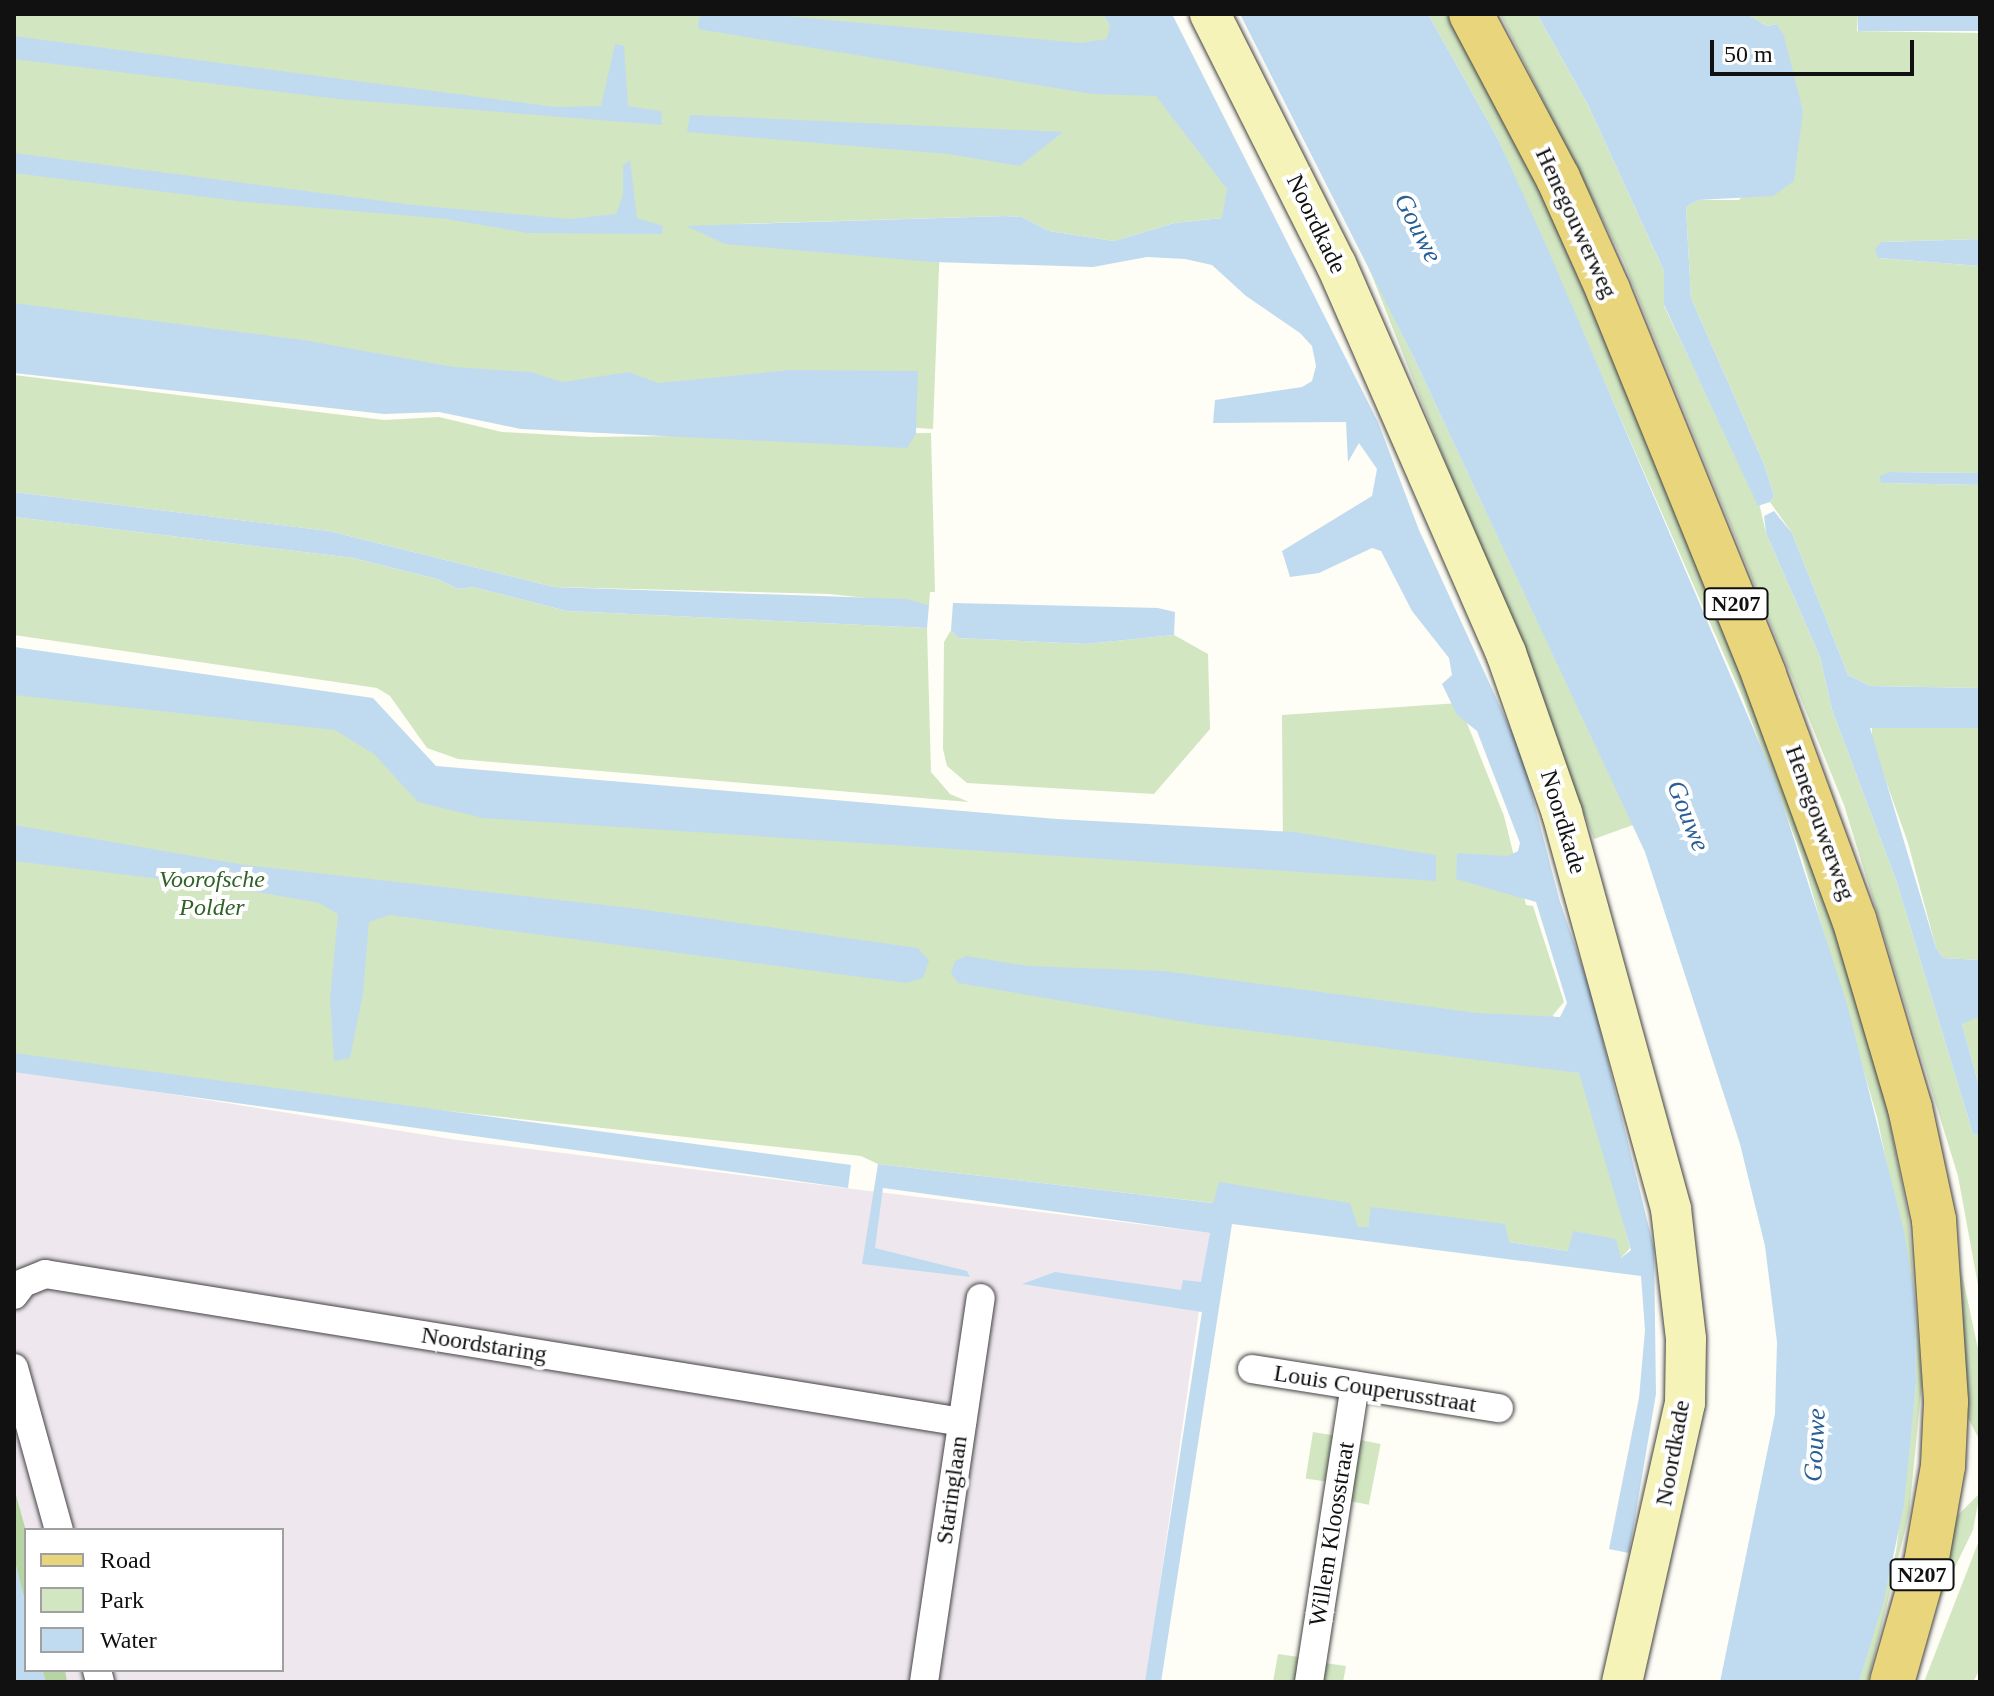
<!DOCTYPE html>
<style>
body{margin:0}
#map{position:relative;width:1994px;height:1696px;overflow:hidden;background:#fefdf6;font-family:"Times New Roman",serif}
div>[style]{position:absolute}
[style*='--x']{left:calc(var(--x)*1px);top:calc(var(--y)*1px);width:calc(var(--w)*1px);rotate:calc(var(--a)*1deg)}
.industrial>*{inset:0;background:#eee7ee}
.green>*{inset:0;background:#d2e6c2;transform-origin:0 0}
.forest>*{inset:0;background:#b6d5a3}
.water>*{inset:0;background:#c0dbf0;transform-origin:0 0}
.roads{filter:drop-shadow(0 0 2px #444) drop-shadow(0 0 2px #444)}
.street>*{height:28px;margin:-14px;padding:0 14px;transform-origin:14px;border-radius:14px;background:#fff}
.secondary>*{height:40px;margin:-20px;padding:0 20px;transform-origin:20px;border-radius:20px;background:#f6f3b9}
.primary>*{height:44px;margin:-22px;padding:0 22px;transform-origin:22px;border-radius:22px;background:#e9d57b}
span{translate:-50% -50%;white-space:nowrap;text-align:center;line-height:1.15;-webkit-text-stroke:8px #fff;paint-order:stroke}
.shield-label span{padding:2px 6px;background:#fff;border:2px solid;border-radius:6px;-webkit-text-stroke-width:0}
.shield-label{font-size:22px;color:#111;font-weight:700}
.street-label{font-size:24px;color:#111}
.park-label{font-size:24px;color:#306228;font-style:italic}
.water-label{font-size:26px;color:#275f96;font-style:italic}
.frame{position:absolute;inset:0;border:16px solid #111;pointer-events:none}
.legend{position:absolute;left:24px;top:1528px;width:260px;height:144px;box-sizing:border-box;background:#fff;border:2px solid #a0a0a0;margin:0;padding:10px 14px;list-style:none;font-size:24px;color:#111}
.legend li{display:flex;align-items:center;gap:16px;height:40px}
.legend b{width:40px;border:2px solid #a0a0a0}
.scale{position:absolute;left:1710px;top:40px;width:204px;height:36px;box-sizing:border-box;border:4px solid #111;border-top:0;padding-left:10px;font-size:24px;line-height:28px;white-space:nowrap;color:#111;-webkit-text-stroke:6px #fff;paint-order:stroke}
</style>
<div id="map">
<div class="industrial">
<div style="clip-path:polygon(14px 1069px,457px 1140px,1210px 1233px,1146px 1682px,42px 1682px,39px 1670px,282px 1670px,282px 1530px,26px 1530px,26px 1624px,14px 1580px)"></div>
</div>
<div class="green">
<div style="clip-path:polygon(14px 14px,1147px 14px,1227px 189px,1227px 208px,1222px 218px,1174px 223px,1114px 241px,1049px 231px,1022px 217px,1004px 216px,738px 224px,940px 241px,933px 429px,428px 392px,14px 339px)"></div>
<div style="clip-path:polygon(1428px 14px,1451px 14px,1556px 212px,1827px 893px,1882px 1085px,1908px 1215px,1922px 1383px,1909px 1514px,1868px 1682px,1859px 1682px,1896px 1552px,1916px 1383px,1915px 1299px,1877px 1117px,1802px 857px,1743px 698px,1498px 139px)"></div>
<div style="clip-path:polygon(1500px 14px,1537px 14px,1588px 105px,1664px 271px,1664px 306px,1760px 507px,1766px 533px,1820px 657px,1832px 710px,1896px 880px,1973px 1134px,1980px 1136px,1980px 1296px,1958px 1176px,1844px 805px,1623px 260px)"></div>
<div style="clip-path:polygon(1747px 14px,1858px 14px,1857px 31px,1980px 33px,1980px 239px,1881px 242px,1878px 258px,1980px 266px,1980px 473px,1890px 472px,1882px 483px,1980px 485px,1980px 688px,1870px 686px,1848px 675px,1792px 533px,1770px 502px,1774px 496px,1764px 464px,1691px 298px,1686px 207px,1698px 200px,1739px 200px,1803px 111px,1777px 24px,1767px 26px)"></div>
<div style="clip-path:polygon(1367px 263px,1414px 358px,1633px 825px,1594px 839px)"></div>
<div style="clip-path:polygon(14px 375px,384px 420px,439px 417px,502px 432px,590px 437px,931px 433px,935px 592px,930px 592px,929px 605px,830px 594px,554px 587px,329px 531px,14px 492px)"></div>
<div style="clip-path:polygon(14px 517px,353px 558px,437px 579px,458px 589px,473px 587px,567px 611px,927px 628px,931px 772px,950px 794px,969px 802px,458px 759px,427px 748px,390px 696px,377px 688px,14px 635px)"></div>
<div style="clip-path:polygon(951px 630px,958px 638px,1086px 644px,1174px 635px,1208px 654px,1210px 729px,1154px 794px,967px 783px,947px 766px,943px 749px,944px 642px)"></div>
<div style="clip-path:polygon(14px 677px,342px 717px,447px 789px,1283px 848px,1282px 715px,1459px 703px,1504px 816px,1526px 905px,1533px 906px,1564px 1002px,1553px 1015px,1567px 1071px,1580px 1073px,1596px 1119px,1630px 1248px,1620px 1259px,1509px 1242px,1371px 1212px,1368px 1227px,1357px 1228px,1216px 1195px,1214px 1203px,878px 1164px,861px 1156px,14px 1064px)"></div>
<div style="clip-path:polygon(1872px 725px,1980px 728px,1980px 960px,1943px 958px,1936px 948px,1908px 843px,1872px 742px)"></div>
<div style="clip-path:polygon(1972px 1016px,1980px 1016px,1980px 1089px,1962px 1024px)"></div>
<div style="clip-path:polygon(1961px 1270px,1980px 1358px,1980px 1441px,1967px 1416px)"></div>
<div style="left:1313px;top:1432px;width:20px;height:47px;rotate:9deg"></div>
<div style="left:1360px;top:1440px;width:21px;height:62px;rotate:11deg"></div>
<div style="clip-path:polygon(1980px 1493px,1973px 1530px,1935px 1608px,1958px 1515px)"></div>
<div style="clip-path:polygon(1980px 1538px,1979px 1671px,1973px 1682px,1924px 1682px)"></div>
<div style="clip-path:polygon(1278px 1654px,1299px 1657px,1295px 1682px,1273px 1682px)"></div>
<div style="clip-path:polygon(1325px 1663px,1346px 1666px,1343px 1682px,1322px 1682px)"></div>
</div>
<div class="forest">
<div style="clip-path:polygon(14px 1488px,26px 1531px,26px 1606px,14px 1558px)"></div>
<div style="clip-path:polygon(42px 1670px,65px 1670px,67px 1682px,46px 1682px)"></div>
</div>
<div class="water">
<div style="clip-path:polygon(708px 14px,764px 14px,1081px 43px,1107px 39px,1110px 25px,1103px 14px,1172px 14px,1378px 422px,1419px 530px,1521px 752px,1560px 902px,1590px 989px,1654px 1248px,1656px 1394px,1629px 1553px,1609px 1549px,1639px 1398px,1645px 1330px,1641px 1276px,1232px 1224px,1161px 1682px,1145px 1682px,1202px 1312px,1022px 1284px,1055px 1272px,1181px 1290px,1183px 1280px,1201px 1282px,1210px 1233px,883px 1188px,875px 1248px,967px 1271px,970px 1277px,862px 1264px,878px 1164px,1213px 1203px,1219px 1182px,1350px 1203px,1358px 1227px,1368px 1227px,1371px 1207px,1505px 1224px,1509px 1242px,1568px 1251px,1573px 1231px,1616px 1239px,1621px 1258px,1631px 1250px,1579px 1073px,1197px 1024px,958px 983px,951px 973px,955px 961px,966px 956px,1028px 966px,1164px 971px,1477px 1013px,1560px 1017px,1567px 1003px,1536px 902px,1456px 879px,1457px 853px,1508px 856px,1518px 851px,1520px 843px,1477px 731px,1457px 715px,1442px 684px,1452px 675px,1449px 658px,1412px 611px,1381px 551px,1372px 548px,1319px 573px,1290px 577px,1282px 551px,1372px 496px,1377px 469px,1359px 443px,1348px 462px,1346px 422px,1213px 423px,1215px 400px,1302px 387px,1312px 381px,1316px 366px,1312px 346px,1300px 333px,1246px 296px,1212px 265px,1185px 259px,1147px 257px,1093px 267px,933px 262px,725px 244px,686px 226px,1004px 216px,1022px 217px,1049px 231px,1114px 241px,1174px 223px,1222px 218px,1227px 189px,1156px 96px,1092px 94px,698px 29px,699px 17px)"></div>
<div style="clip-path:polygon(1240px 14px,1428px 14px,1498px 139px,1546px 245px,1774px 777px,1847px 1004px,1904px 1231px,1915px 1299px,1916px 1383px,1904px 1505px,1884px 1600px,1859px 1682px,1720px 1682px,1775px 1414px,1777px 1342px,1765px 1246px,1740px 1144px,1645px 852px,1414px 358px)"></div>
<div style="clip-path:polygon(1537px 14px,1747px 14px,1767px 26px,1777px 24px,1784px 36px,1803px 111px,1794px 181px,1773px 196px,1698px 200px,1686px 207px,1691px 298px,1764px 464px,1774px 496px,1770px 502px,1758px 506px,1664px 305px,1664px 271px,1588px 105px)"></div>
<div style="left:1858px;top:14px;width:122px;height:17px"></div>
<div style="clip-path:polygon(14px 36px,555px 107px,601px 106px,615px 44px,624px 46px,628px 106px,661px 111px,662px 125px,338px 99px,14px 59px)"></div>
<div style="clip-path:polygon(690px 115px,1063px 132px,1020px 166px,948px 154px,687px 132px)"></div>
<div style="clip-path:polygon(14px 153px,413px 205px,570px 219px,616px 214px,623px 195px,623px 166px,630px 160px,637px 218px,663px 226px,662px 234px,528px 233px,447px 219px,237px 201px,14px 173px)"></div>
<div style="clip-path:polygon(1980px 239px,1980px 266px,1878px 258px,1875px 249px,1881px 242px)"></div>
<div style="clip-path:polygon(14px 303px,303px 340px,454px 367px,531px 372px,562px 382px,629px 372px,658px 383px,791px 370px,918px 371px,916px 434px,907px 448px,521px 429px,439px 412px,384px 414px,14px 373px)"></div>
<div style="clip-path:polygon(1890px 472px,1980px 473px,1980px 485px,1881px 483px,1880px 476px)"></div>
<div style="clip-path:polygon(14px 492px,329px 531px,554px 587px,906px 599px,929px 605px,927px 628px,567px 611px,473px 587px,458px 589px,437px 579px,353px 558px,14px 517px)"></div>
<div style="clip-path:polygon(1774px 511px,1792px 533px,1848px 675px,1870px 686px,1980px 688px,1980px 728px,1870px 728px,1936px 948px,1943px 958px,1980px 960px,1980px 1016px,1962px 1024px,1980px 1089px,1980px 1136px,1973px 1134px,1896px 880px,1832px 710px,1820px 657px,1766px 533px,1764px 516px)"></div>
<div style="clip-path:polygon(953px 603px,1158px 608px,1175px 612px,1174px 635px,1086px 644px,958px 638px,951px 630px)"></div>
<div style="clip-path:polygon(14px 647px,373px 698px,436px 766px,1057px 819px,1294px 832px,1436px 855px,1436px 881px,483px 818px,418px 802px,374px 754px,335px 730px,14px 695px)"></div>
<div style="clip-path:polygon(14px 825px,245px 865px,640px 909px,918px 948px,929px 961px,923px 978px,907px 983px,389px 915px,369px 922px,363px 994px,350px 1058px,334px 1061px,330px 999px,338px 914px,319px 903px,242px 889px,14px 861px)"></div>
<div style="clip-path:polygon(14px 1053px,851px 1165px,848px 1188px,14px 1072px)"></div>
<div style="clip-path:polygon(14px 1558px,26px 1606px,26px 1670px,42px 1670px,46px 1682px,14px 1682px)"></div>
</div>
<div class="roads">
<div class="street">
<div style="--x:14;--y:1295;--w:15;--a:-53"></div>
<div style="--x:23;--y:1283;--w:24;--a:-22"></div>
<div style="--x:45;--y:1274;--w:929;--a:9.17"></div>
<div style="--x:14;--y:1368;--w:168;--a:74.5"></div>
<div style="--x:1252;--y:1369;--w:250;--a:9"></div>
<div style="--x:97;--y:1670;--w:12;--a:76"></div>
<div style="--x:924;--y:1682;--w:388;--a:-81.6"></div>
<div style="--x:1309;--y:1682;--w:300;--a:-81.2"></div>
</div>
<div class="secondary">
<div style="--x:1210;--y:14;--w:280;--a:63.3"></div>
<div style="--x:1336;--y:264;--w:425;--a:66.4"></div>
<div style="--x:1506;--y:653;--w:170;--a:70.7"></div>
<div style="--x:1562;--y:813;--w:411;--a:74.6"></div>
<div style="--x:1671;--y:1209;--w:131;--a:83.4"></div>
<div style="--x:1686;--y:1339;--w:64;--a:90.9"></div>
<div style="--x:1685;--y:1403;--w:286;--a:102.7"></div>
</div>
<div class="primary">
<div style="--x:1471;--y:14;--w:186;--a:62.1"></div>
<div style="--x:1558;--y:178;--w:123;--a:65.9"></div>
<div style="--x:1608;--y:290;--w:415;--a:67.9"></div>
<div style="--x:1764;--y:675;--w:260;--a:69.8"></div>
<div style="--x:1854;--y:919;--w:197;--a:73.5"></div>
<div style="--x:1910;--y:1108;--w:115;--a:77.9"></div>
<div style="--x:1934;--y:1220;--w:182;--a:86.2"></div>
<div style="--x:1946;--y:1402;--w:64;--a:92.7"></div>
<div style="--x:1943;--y:1466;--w:98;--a:99.9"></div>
<div style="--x:1926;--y:1563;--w:124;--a:105.9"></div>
</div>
</div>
<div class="shield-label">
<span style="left:1736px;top:604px">N207</span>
<span style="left:1922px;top:1575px">N207</span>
</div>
<div class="street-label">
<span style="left:1576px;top:223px;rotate:65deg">Henegouwerweg</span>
<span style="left:1316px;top:224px;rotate:64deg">Noordkade</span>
<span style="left:1563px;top:822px;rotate:73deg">Noordkade</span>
<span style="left:1820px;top:823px;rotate:70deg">Henegouwerweg</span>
<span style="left:484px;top:1345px;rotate:9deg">Noordstaring</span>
<span style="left:1375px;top:1389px;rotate:9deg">Louis Couperusstraat</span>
<span style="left:1673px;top:1453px;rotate:-80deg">Noordkade</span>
<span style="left:952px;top:1490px;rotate:-82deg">Staringlaan</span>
<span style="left:1332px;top:1534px;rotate:-81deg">Willem Kloosstraat</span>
</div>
<div class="park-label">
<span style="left:212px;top:894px">Voorofsche<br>Polder</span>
</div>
<div class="water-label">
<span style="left:1418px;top:228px;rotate:63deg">Gouwe</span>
<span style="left:1688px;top:816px;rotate:68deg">Gouwe</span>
<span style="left:1815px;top:1445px;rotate:-87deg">Gouwe</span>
</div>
<div class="frame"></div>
<ul class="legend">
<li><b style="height:10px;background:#e9d57b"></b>Road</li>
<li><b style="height:22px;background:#d2e6c2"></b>Park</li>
<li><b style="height:22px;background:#c0dbf0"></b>Water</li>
</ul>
<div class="scale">50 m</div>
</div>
